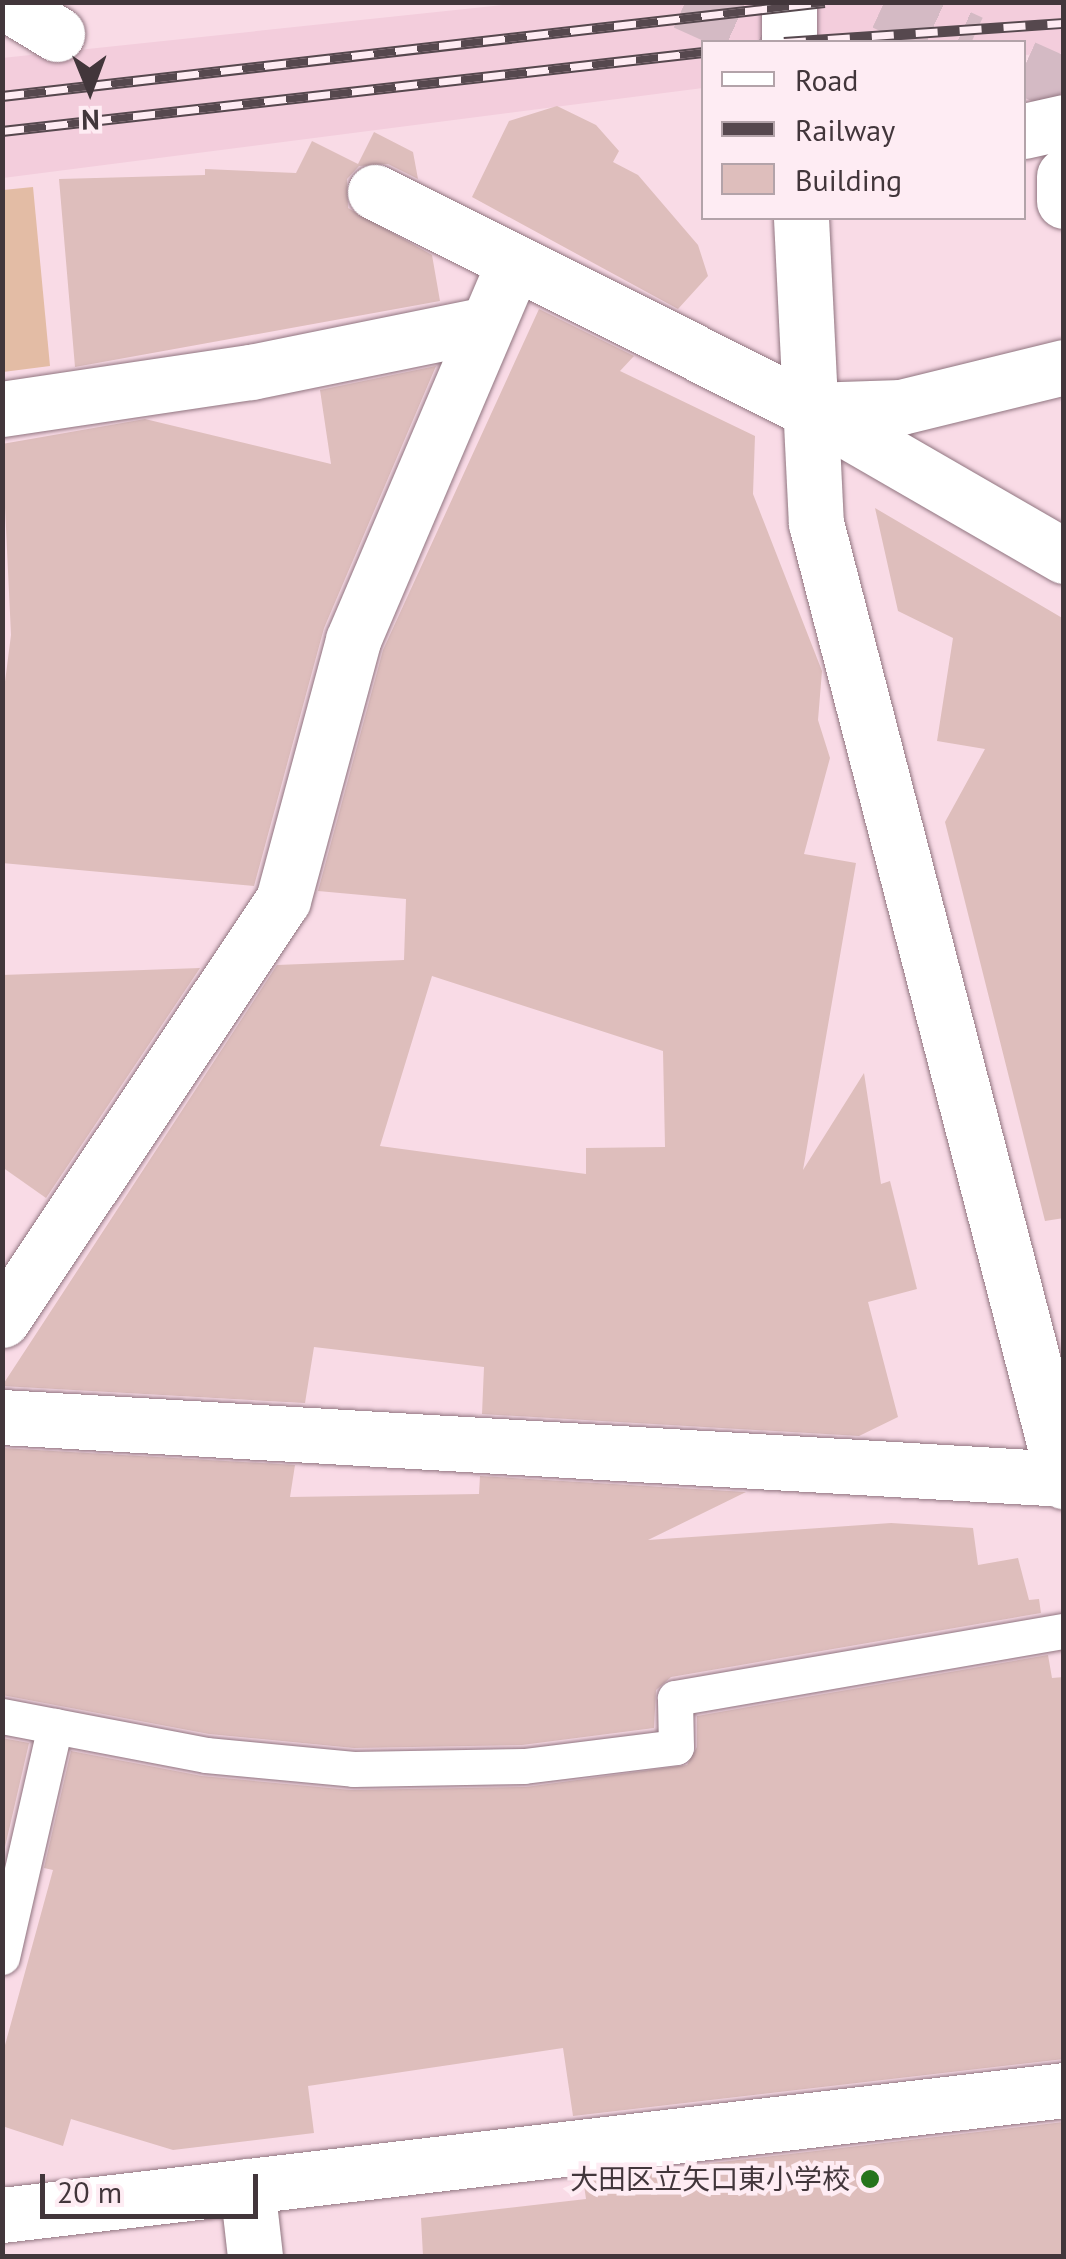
<!DOCTYPE html>
<meta charset="utf-8">
<style>
body{margin:0}
#map{position:relative;width:1066px;height:2259px;overflow:hidden;background:#f9dbe6;font-family:"PT Sans","Noto Sans JP",sans-serif}
div>[style]{position:absolute}
[style*='--x']{left:calc(var(--x)*1px);top:calc(var(--y)*1px);width:calc(var(--w)*1px);rotate:calc(var(--a)*1deg)}
.built>*{inset:0;background:#f3cddc}
.green>*{inset:0;background:#e3bca5}
.building>*{inset:0;background:#debebc}
.primary-tunnel>*{height:55px;margin-top:-27.5px;transform-origin:0;background:repeating-linear-gradient(90deg,#d4bac4 0 55px,transparent 0 83px)}
.roads{filter:drop-shadow(0 0 2px #907580) drop-shadow(0 0 2px #907580)}
.lane>*{height:35px;margin:-17.5px;padding:0 17.5px;transform-origin:17.5px;border-radius:17.5px;background:#fff}
.street>*{height:55px;margin:-27.5px;padding:0 27.5px;transform-origin:27.5px;border-radius:27.5px;background:#fff}
.secondary>*{height:55px;margin:-27.5px;padding:0 27.5px;transform-origin:27.5px;border-radius:27.5px;background:#fff}
.primary>*{height:55px;margin:-27.5px;padding:0 27.5px;transform-origin:27.5px;border-radius:27.5px;background:#fff}
.rail>*{height:11px;margin-top:-5.5px;transform-origin:0;background:repeating-linear-gradient(90deg,#feecf3 0 22px,#56484e 0 44px);box-sizing:border-box;border-block:2px solid #56484e}
.dots>*{width:28px;height:28px;translate:-50% -50%;box-sizing:border-box;border:5px solid #feecf3;border-radius:50%}
span{translate:-50% -50%;white-space:nowrap;text-align:center;line-height:1.15;-webkit-text-stroke:9px #feecf3;paint-order:stroke}
.poi-label{font-size:28px;color:#42363b}
.right{translate:-100% -50%;text-align:right}
.frame{position:absolute;inset:0;border:5px solid #42363b;pointer-events:none}
.legend{position:absolute;left:701px;top:40px;width:325px;height:180px;box-sizing:border-box;background:#feecf3;border:2px solid #b3a3a9;margin:0;padding:12px 18px;list-style:none;font-size:30px;color:#42363b}
.legend li{display:flex;align-items:center;gap:20px;height:50px}
.legend b{width:50px;border:2px solid #b3a3a9}
.north{position:absolute;left:40px;top:40px;width:100px;height:100px;-webkit-text-stroke:8px #feecf3;paint-order:stroke;rotate:179deg;font-size:28px;font-weight:700;line-height:40px;text-align:center;color:#42363b}
.north::after{content:'';display:block;margin:auto;width:35px;height:45px;background:#42363b;clip-path:polygon(50% 0,100% 100%,50% 72%,0 100%)}
.scale{position:absolute;left:40px;top:2174px;width:218px;height:45px;box-sizing:border-box;border:5px solid #42363b;border-top:0;padding-left:12px;font-size:30px;line-height:35px;white-space:nowrap;color:#42363b;-webkit-text-stroke:8px #feecf3;paint-order:stroke}
</style>
<div id="map">
<div class="built">
<div style="clip-path:polygon(532px 2px,1063px 3px,1063px 53px,1024px 55px,1024px 42px,704px 42px,703px 88px,3px 178px,2px 58px)"></div>
</div>
<div class="green">
<div style="clip-path:polygon(33px 187px,50px 366px,3px 372px,3px 190px)"></div>
</div>
<div class="building">
<div style="clip-path:polygon(557px 106px,596px 125px,619px 151px,613px 162px,638px 175px,698px 245px,708px 276px,678px 309px,472px 197px,509px 121px)"></div>
<div style="clip-path:polygon(374px 132px,413px 152px,418px 179px,388px 164px,359px 166px,347px 179px,348px 208px,432px 255px,440px 301px,75px 367px,59px 179px,205px 175px,205px 169px,296px 173px,312px 141px,358px 164px)"></div>
<div style="clip-path:polygon(evenodd,539px 309px,634px 356px,620px 371px,755px 436px,753px 494px,822px 671px,818px 720px,830px 758px,804px 854px,856px 863px,803px 1170px,864px 1073px,881px 1184px,890px 1181px,917px 1289px,868px 1302px,898px 1417px,859px 1436px,482px 1414px,484px 1367px,314px 1347px,305px 1403px,2px 1386px,277px 965px,404px 960px,406px 899px,318px 891px,383px 650px,539px 309px,432px 976px,663px 1051px,665px 1147px,586px 1148px,586px 1174px,380px 1146px,432px 976px)"></div>
<div style="clip-path:polygon(436px 366px,324px 628px,254px 886px,2px 863px,2px 705px,11px 635px,2px 444px,145px 419px,331px 464px,320px 390px)"></div>
<div style="clip-path:polygon(875px 508px,1064px 619px,1064px 1218px,1045px 1221px,945px 822px,985px 749px,937px 741px,953px 638px,898px 611px)"></div>
<div style="clip-path:polygon(200px 968px,46px 1198px,2px 1167px,2px 975px)"></div>
<div style="clip-path:polygon(2px 1448px,295px 1465px,290px 1497px,479px 1494px,480px 1476px,746px 1492px,648px 1540px,891px 1523px,973px 1528px,978px 1565px,1018px 1558px,1029px 1600px,1039px 1599px,1041px 1613px,671px 1677px,656px 1690px,654px 1728px,522px 1745px,354px 1748px,209px 1734px,2px 1695px)"></div>
<div style="clip-path:polygon(1048px 1655px,1052px 1678px,1064px 1677px,1064px 2059px,573px 2116px,563px 2048px,308px 2086px,314px 2133px,173px 2150px,71px 2119px,63px 2146px,2px 2126px,2px 2056px,53px 1870px,44px 1868px,71px 1751px,202px 1776px,351px 1790px,526px 1787px,687px 1765px,697px 1747px,697px 1716px)"></div>
<div style="clip-path:polygon(2px 1738px,29px 1743px,2px 1860px)"></div>
<div style="clip-path:polygon(1064px 2122px,1064px 2256px,423px 2256px,421px 2218px,586px 2199px,583px 2178px)"></div>
</div>
<div class="primary-tunnel">
<div style="--x:685;--y:2;--w:98;--a:24.2"></div>
<div style="--x:884;--y:2;--w:96;--a:24.7"></div>
<div style="--x:1024;--y:67;--w:44;--a:24.2"></div>
</div>
<div class="roads">
<div class="lane">
<div style="--x:2;--y:1716;--w:208;--a:10.8"></div>
<div style="--x:206;--y:1755;--w:148;--a:5.4"></div>
<div style="--x:353;--y:1769;--w:171;--a:-1"></div>
<div style="--x:524;--y:1766;--w:153;--a:-7.1"></div>
<div style="--x:676;--y:1747;--w:49;--a:-91.2"></div>
<div style="--x:675;--y:1698;--w:395;--a:-9.8"></div>
<div style="--x:2;--y:1957;--w:237;--a:-77.1"></div>
</div>
<div class="street">
<div style="--x:4;--y:2;--w:62;--a:31.1"></div>
<div style="--x:2;--y:409;--w:252;--a:-8.5"></div>
<div style="--x:251;--y:372;--w:235;--a:-11.5"></div>
<div style="--x:2;--y:1320;--w:505;--a:-56.22"></div>
<div style="--x:283;--y:900;--w:269;--a:-74.9"></div>
<div style="--x:353;--y:640;--w:409;--a:-66.9"></div>
<div style="--x:2;--y:1417;--w:1064;--a:3.34"></div>
<div style="--x:247;--y:2186;--w:70;--a:83.5"></div>
<div style="--x:2;--y:2215;--w:1069;--a:-6.71"></div>
</div>
<div class="secondary">
<div style="--x:789;--y:42;--w:40;--a:-90"></div>
<div style="--x:375;--y:192;--w:487;--a:26.6"></div>
<div style="--x:811;--y:410;--w:292;--a:30"></div>
<div style="--x:801;--y:218;--w:305;--a:87.2"></div>
<div style="--x:816;--y:523;--w:990;--a:75.49"></div>
</div>
<div class="primary">
<div style="--x:1024;--y:131;--w:41;--a:-12.7"></div>
<div style="--x:1064;--y:176;--w:25;--a:90"></div>
<div style="--x:811;--y:410;--w:90;--a:-1.9"></div>
<div style="--x:901;--y:407;--w:168;--a:-13.8"></div>
</div>
</div>
<div class="rail">
<div style="--x:784;--y:42;--w:281;--a:-3.9"></div>
<div style="--x:2;--y:96;--w:828;--a:-6.52"></div>
<div style="--x:2;--y:131;--w:706;--a:-6.42"></div>
</div>
<div class="dots">
<div style="left:870px;top:2179px;background:#26741b"></div>
</div>
<div class="poi-label">
<span class="right" style="left:850px;top:2179px">大田区立矢口東小学校</span>
</div>
<div class="frame"></div>
<ul class="legend">
<li><b style="height:12px;background:#fff"></b>Road</li>
<li><b style="height:12px;background:#56484e"></b>Railway</li>
<li><b style="height:28px;background:#debebc"></b>Building</li>
</ul>
<div class="north">N</div>
<div class="scale">20 m</div>
</div>
